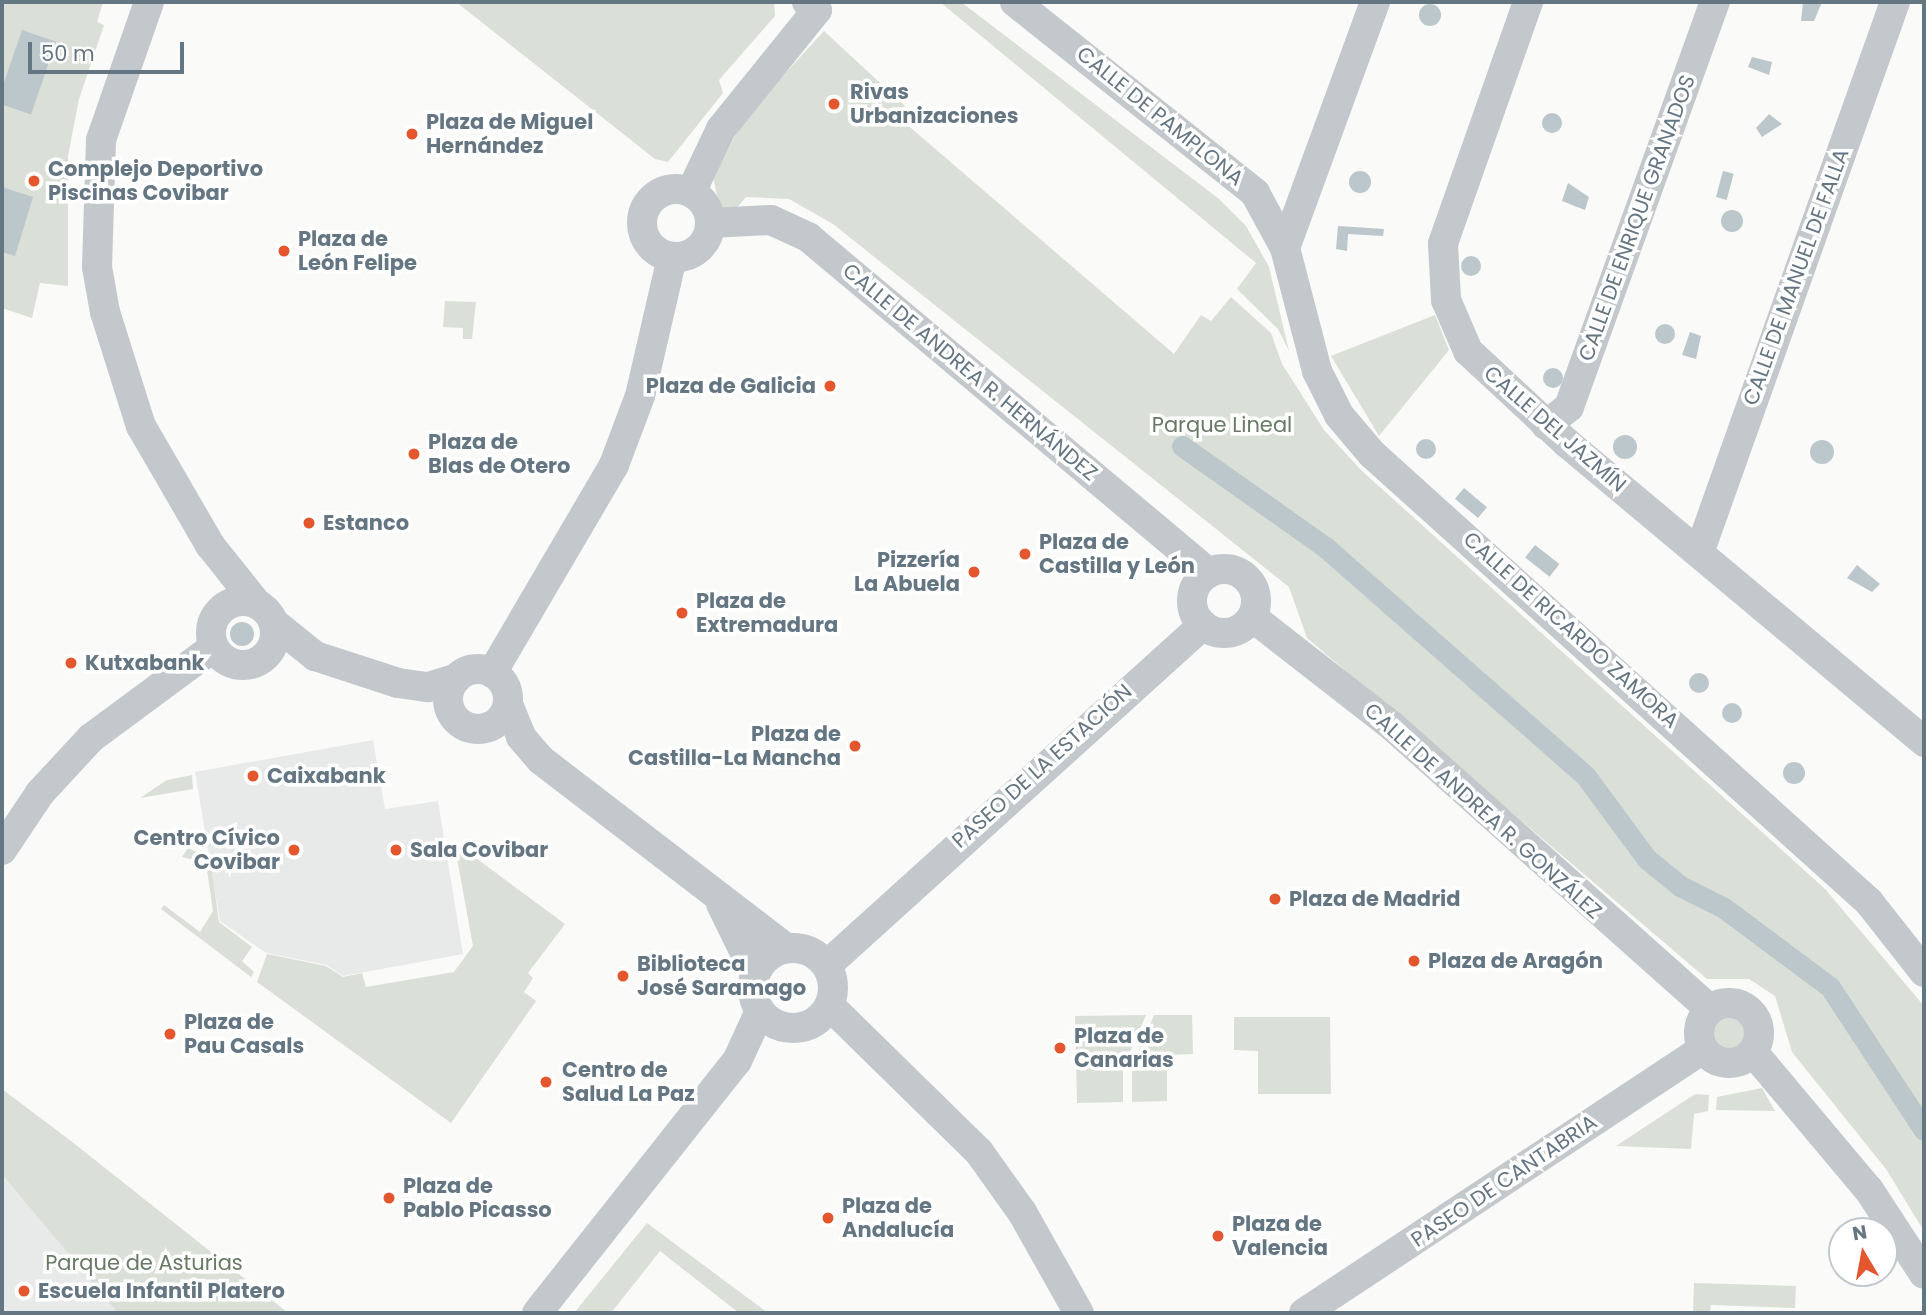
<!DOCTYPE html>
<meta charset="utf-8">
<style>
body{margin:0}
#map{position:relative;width:1926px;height:1315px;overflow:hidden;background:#fafaf8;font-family:Poppins,sans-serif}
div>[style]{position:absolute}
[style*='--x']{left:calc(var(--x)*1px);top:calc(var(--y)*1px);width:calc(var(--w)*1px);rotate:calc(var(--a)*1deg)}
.built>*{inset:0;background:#e8e9e9}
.green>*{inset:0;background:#dadfd7}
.round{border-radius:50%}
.water>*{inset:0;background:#bbc7cb;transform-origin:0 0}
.canal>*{height:21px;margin:-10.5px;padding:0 10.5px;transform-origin:10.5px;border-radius:10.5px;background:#bbc7cb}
.minor>*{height:30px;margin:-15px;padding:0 15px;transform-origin:15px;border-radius:15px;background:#c3c8cc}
.minor>.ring{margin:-15px;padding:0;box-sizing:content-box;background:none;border:30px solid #c3c8cc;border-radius:50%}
.dots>*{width:19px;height:19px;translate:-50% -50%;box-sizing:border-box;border:4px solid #fff;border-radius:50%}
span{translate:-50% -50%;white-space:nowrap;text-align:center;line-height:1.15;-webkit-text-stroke:7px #fff;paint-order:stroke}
.poi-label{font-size:21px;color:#657683;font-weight:700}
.left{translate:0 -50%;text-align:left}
.right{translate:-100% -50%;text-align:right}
.street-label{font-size:21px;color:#657683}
.park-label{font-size:21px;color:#687a64}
.frame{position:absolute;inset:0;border:4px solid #657683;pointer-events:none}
.north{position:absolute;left:1828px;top:1217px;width:70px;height:70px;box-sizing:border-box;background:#fff;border:2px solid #c1c8cd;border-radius:50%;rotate:350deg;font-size:19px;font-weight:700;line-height:28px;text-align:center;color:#657683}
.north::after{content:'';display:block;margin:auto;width:24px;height:32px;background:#e4572e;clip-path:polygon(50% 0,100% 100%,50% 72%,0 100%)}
.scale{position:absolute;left:28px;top:42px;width:156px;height:32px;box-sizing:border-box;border:4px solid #657683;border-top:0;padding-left:9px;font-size:21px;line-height:24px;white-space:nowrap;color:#657683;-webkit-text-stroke:5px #fff;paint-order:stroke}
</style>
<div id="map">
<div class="built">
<div style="clip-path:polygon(373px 740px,385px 809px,438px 801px,463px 954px,343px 976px,327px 965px,266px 953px,220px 921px,195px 772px)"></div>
<div style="clip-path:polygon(2px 1174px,65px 1242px,118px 1313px,2px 1313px)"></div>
</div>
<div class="green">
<div style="clip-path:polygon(2px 2px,103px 2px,97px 22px,104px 25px,79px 99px,68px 156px,68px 286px,40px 283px,32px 318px,2px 308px)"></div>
<div style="clip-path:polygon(456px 2px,774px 2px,775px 16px,719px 80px,723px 93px,668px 162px,655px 159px)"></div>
<div style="clip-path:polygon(940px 2px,961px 2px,1219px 199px,1246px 226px,1269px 267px,1289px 351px,1278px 329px,1237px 289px,1256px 263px)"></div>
<div style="clip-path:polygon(824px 31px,905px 106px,897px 116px,1174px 354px,1201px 315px,1211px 321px,1231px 297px,1271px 333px,1282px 364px,1324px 430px,1361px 470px,1825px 889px,1924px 1006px,1924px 1231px,1886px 1169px,1792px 1052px,1775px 996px,1749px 979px,1707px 979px,1307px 638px,1289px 587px,833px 224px,789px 199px,746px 197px,730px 216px,720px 207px,713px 178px,745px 117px)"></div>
<div style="clip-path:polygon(445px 301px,476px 302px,472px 339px,463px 339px,463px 328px,443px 327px)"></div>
<div style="clip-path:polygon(1435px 315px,1449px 350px,1379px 436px,1331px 356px)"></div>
<div style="clip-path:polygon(192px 775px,193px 789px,140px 798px,167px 780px)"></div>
<div style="clip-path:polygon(454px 842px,565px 924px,528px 973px,533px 978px,524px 992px,536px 1001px,451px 1123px,257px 982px,267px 954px,326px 966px,343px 977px,362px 973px,366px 987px,454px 972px,473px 946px)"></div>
<div style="clip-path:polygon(188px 848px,210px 858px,219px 922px,252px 947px,242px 961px,254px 972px,251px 977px,161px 909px,164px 905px,200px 932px,213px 911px,206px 863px,182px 857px)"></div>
<div class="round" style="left:1710px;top:1013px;width:40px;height:40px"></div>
<div style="clip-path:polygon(1146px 1015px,1123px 1068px,1123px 1102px,1077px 1103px,1075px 1016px)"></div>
<div style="clip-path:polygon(1154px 1015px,1192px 1015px,1193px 1054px,1167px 1055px,1167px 1101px,1132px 1102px,1132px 1068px)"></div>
<div style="clip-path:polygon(1234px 1017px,1330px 1017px,1331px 1094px,1258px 1094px,1258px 1051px,1234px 1050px)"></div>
<div style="clip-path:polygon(1762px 1088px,1775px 1111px,1716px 1110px,1717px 1097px)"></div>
<div style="clip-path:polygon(2px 1089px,71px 1141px,288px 1313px,118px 1313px,2px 1174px)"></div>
<div style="clip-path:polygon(1695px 1094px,1709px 1095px,1708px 1111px,1694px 1114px,1691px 1149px,1616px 1146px)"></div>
<div style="clip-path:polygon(647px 1223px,768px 1313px,739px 1313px,660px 1251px,611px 1313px,574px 1313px)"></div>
<div style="clip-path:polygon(1694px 1283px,1796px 1286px,1795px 1308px,1711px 1305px,1710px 1313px,1693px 1313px)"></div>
</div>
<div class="water">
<div style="clip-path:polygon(1803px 2px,1822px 2px,1814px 21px,1801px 21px)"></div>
<div class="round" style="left:1419px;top:4px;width:22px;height:22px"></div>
<div style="left:22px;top:30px;width:36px;height:77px;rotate:19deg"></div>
<div style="clip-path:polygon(1752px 57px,1772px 62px,1769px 75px,1748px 67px)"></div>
<div class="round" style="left:1542px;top:113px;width:20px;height:20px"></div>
<div style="clip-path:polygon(1769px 114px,1782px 124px,1762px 137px,1756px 128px)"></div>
<div style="left:1723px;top:171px;width:11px;height:27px;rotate:15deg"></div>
<div class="round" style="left:1349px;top:171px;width:22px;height:22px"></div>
<div style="clip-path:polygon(1568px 183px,1589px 197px,1585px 210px,1562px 201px)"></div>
<div style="clip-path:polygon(2px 187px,33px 197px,15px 256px,2px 252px)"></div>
<div class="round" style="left:1721px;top:210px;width:22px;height:22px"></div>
<div style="clip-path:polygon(1338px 226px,1384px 229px,1383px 236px,1348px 234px,1347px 251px,1336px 249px)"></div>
<div class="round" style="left:1461px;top:256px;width:20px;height:20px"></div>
<div class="round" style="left:1655px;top:324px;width:20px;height:20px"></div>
<div style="clip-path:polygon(1690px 332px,1701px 336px,1696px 359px,1682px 355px)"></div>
<div class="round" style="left:1543px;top:368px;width:20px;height:20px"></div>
<div class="round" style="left:1613px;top:435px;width:24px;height:24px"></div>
<div class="round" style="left:1416px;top:439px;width:20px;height:20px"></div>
<div class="round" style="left:1810px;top:440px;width:24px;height:24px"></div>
<div style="left:1464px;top:488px;width:30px;height:14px;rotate:40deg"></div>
<div style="left:1535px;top:545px;width:31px;height:16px;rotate:38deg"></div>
<div style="clip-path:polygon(1857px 565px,1880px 584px,1872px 592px,1847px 578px)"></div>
<div class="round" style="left:230px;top:622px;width:24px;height:24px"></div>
<div class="round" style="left:1689px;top:673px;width:20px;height:20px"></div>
<div class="round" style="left:1722px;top:703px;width:20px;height:20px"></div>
<div class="round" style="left:1783px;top:762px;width:22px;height:22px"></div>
</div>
<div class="canal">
<div style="--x:1182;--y:446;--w:174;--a:35.2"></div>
<div style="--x:1324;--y:546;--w:347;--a:41.3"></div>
<div style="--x:1585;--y:775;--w:104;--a:53.6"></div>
<div style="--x:1647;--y:859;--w:43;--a:39.3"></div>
<div style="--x:1680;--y:886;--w:49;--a:26.6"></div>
<div style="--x:1724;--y:908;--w:132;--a:36.7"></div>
<div style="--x:1830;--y:987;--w:171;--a:56.7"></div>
</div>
<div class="minor">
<div style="--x:149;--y:2;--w:146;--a:109.2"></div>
<div style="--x:101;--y:140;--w:127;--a:91.8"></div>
<div style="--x:97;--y:267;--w:46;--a:79.9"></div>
<div style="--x:105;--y:312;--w:120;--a:72.5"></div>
<div style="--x:141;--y:426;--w:138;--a:59.9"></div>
<div style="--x:210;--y:545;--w:75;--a:51.5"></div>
<div style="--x:1015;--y:2;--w:307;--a:38.5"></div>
<div style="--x:1255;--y:193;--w:63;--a:61.4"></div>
<div style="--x:1285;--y:248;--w:127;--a:75.4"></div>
<div style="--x:1317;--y:371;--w:49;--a:63.4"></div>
<div style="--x:1339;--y:415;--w:51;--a:49.8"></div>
<div style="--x:1372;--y:454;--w:669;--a:42.03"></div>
<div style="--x:1869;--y:902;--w:89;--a:51.8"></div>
<div style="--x:1528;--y:2;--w:256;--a:109.4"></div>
<div style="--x:1443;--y:244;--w:56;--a:86.9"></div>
<div style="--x:1446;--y:300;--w:56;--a:66.7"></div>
<div style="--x:1468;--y:351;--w:135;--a:42.9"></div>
<div style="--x:1567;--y:443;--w:466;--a:39.9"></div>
<div class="ring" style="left:642px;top:189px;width:38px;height:38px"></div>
<div style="--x:691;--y:192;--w:70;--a:-64.5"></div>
<div style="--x:721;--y:129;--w:153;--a:-51.1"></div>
<div style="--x:817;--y:10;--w:13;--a:-141"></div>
<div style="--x:711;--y:223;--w:60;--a:-2.9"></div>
<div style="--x:771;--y:220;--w:41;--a:24.7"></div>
<div style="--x:808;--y:237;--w:523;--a:39.96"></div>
<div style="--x:1285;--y:248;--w:262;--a:-69.9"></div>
<div style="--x:1546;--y:425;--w:29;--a:-38"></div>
<div style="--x:1569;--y:407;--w:431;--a:-70.2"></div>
<div style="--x:1699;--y:553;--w:585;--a:-70.42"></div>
<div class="ring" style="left:1192px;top:569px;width:34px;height:34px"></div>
<div class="ring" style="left:211px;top:601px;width:34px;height:34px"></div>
<div style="--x:1252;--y:617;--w:177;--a:37.9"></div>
<div style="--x:1392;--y:726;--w:426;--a:41.7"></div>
<div style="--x:274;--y:623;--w:53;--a:38.8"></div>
<div style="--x:315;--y:656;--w:87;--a:18"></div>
<div style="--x:398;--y:683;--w:30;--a:8"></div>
<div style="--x:428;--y:687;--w:30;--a:-17"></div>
<div class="ring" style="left:448px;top:669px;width:30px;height:30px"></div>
<div style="--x:492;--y:673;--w:241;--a:-59.6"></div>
<div style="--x:614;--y:465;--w:74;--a:-69.4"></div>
<div style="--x:640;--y:396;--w:143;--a:-77"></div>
<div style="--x:508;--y:704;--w:35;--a:68"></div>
<div style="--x:521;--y:737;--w:30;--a:49"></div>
<div style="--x:541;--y:760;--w:309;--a:37.5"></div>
<div style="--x:2;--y:850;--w:69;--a:-56.3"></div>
<div style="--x:40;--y:793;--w:75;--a:-47.2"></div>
<div style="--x:91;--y:738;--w:153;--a:-36.5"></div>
<div style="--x:721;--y:904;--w:77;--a:63.8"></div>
<div class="ring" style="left:753px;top:948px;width:50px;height:50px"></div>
<div style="--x:827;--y:965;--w:507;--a:-42.12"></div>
<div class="ring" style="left:1699px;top:1003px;width:30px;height:30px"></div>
<div style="--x:830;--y:1006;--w:209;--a:44.4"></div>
<div style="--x:979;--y:1152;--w:74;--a:54.4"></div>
<div style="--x:1022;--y:1212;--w:116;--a:60.6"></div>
<div style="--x:1753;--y:1052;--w:180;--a:50"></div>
<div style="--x:1869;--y:1190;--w:100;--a:56.8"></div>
<div style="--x:537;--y:1313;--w:322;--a:-51.6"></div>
<div style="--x:737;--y:1061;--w:55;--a:-65.3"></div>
<div style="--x:1304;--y:1313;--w:478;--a:-33.5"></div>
</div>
<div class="dots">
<div style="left:834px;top:104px;background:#e4572e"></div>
<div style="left:412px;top:134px;background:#e4572e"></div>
<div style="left:34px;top:181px;background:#e4572e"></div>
<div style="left:284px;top:251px;background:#e4572e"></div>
<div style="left:830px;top:386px;background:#e4572e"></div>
<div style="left:414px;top:454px;background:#e4572e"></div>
<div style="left:309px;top:523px;background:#e4572e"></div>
<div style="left:1025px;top:554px;background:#e4572e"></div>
<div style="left:974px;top:572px;background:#e4572e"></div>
<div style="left:682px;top:613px;background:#e4572e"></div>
<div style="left:71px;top:663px;background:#e4572e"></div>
<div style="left:855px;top:746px;background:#e4572e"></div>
<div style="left:253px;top:776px;background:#e4572e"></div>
<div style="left:294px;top:850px;background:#e4572e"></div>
<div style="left:396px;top:850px;background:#e4572e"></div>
<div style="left:1275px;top:899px;background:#e4572e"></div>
<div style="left:1414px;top:961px;background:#e4572e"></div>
<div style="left:623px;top:976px;background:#e4572e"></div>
<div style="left:170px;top:1034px;background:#e4572e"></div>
<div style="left:1060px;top:1048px;background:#e4572e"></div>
<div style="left:546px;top:1082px;background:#e4572e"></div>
<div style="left:389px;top:1198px;background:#e4572e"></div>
<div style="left:828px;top:1218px;background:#e4572e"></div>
<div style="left:1218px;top:1236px;background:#e4572e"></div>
<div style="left:24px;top:1291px;background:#e4572e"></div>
</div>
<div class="poi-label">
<span class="left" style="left:850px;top:104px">Rivas<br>Urbanizaciones</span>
<span class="left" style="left:426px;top:134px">Plaza de Miguel<br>Hernández</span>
<span class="left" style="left:48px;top:181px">Complejo Deportivo<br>Piscinas Covibar</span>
<span class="left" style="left:298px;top:251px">Plaza de<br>León Felipe</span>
<span class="right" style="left:816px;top:386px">Plaza de Galicia</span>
<span class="left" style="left:428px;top:454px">Plaza de<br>Blas de Otero</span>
<span class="left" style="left:323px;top:523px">Estanco</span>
<span class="left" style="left:1039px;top:554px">Plaza de<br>Castilla y León</span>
<span class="right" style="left:960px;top:572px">Pizzería<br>La Abuela</span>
<span class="left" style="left:696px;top:613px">Plaza de<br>Extremadura</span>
<span class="left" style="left:85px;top:663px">Kutxabank</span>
<span class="right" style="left:841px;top:746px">Plaza de<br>Castilla-La Mancha</span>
<span class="left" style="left:267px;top:776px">Caixabank</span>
<span class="right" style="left:280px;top:850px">Centro Cívico<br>Covibar</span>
<span class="left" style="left:410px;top:850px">Sala Covibar</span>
<span class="left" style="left:1289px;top:899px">Plaza de Madrid</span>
<span class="left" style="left:1428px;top:961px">Plaza de Aragón</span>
<span class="left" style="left:637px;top:976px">Biblioteca<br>José Saramago</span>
<span class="left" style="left:184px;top:1034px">Plaza de<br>Pau Casals</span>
<span class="left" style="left:1074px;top:1048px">Plaza de<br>Canarias</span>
<span class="left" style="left:562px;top:1082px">Centro de<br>Salud La Paz</span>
<span class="left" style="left:403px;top:1198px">Plaza de<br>Pablo Picasso</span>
<span class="left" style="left:842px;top:1218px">Plaza de<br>Andalucía</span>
<span class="left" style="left:1232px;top:1236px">Plaza de<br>Valencia</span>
<span class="left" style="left:38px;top:1291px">Escuela Infantil Platero</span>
</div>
<div class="street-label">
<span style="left:1160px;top:116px;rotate:39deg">CALLE DE PAMPLONA</span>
<span style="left:1637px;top:218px;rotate:-70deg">CALLE DE ENRIQUE GRANADOS</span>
<span style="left:1796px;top:277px;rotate:-70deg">CALLE DE MANUEL DE FALLA</span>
<span style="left:970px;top:372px;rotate:40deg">CALLE DE ANDREA R. HERNÁNDEZ</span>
<span style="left:1555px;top:429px;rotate:41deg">CALLE DEL JAZMÍN</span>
<span style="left:1571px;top:630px;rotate:42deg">CALLE DE RICARDO ZAMORA</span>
<span style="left:1042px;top:766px;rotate:-42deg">PASEO DE LA ESTACIÓN</span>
<span style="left:1483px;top:811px;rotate:42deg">CALLE DE ANDREA R. GONZÁLEZ</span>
<span style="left:1504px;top:1181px;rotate:-34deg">PASEO DE CANTABRIA</span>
</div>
<div class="park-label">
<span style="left:1222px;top:425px">Parque Lineal</span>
<span style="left:144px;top:1263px">Parque de Asturias</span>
</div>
<div class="frame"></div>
<div class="north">N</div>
<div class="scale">50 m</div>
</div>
